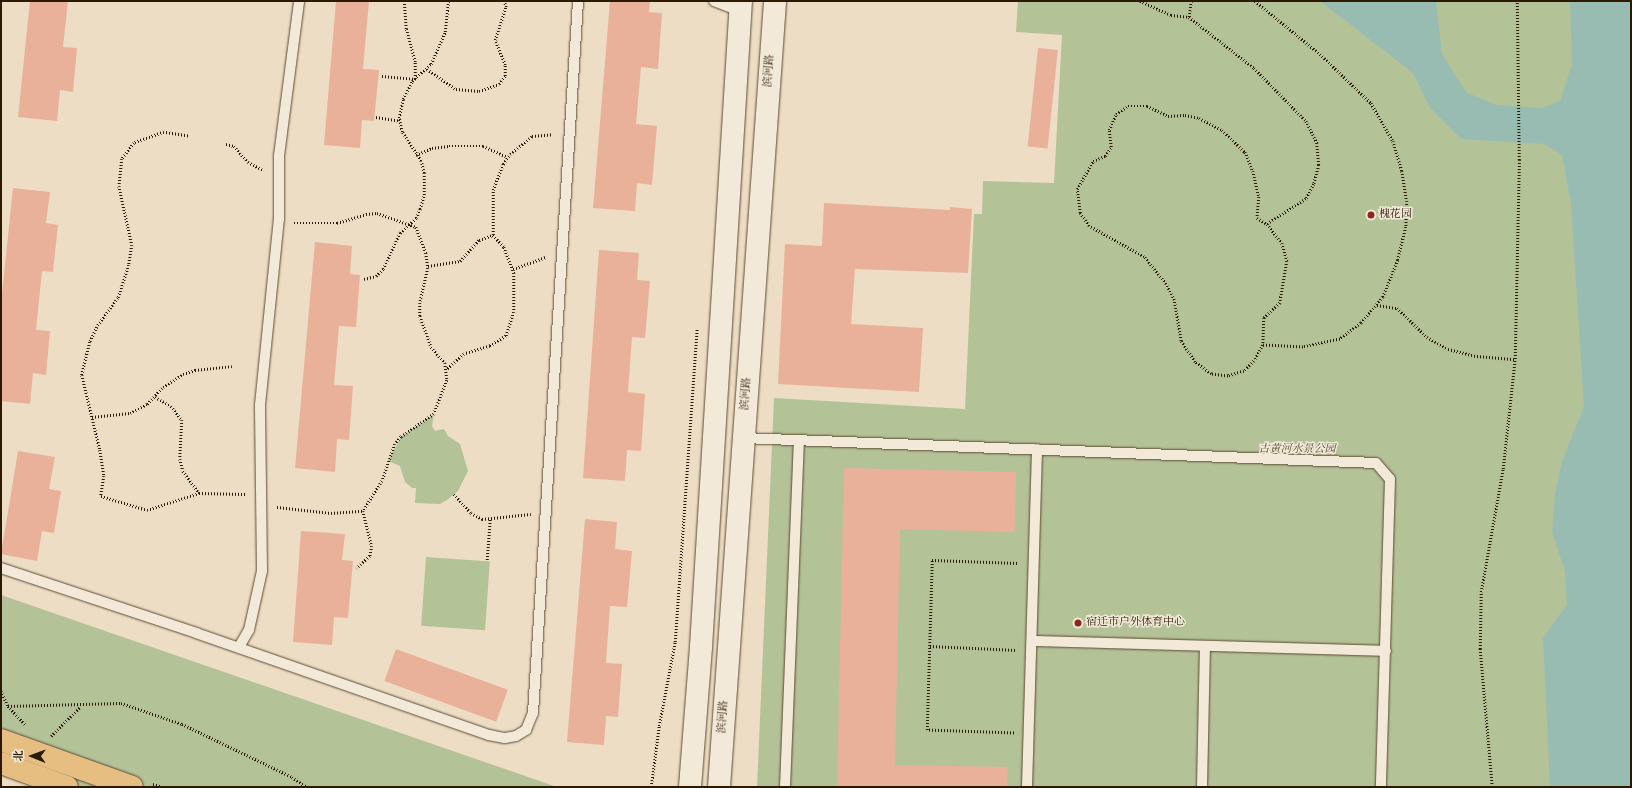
<!DOCTYPE html>
<meta charset="utf-8">
<style>
body{margin:0}
#map{position:relative;width:1632px;height:788px;overflow:hidden;background:#edddc5;font-family:"Old Standard TT","Noto Serif SC",serif}
div>[style]{position:absolute}
[style*='--x']{left:calc(var(--x)*1px);top:calc(var(--y)*1px);width:calc(var(--w)*1px);rotate:calc(var(--a)*1deg)}
.green>*{inset:0;background:#b4c298;transform-origin:0 0}
.water>*{inset:0;background:#99bcb2}
.building>*{inset:0;background:#e9b199;transform-origin:0 0}
.path>*{height:2.5px;margin-top:-1.25px;transform-origin:0;background:repeating-linear-gradient(90deg,#2b1a01 0 1px,transparent 0 3px)}
.roads{filter:drop-shadow(0 0 1px #5c4b32) drop-shadow(0 0 1px #5c4b32)}
.lane>*{height:10px;margin:-5px;padding:0 5px;transform-origin:5px;border-radius:5px;background:#f3e9d9}
.secondary>*{height:22px;margin:-11px;padding:0 11px;transform-origin:11px;border-radius:11px;background:#f3e9d9}
.primary>*{height:22px;margin:-11px;padding:0 11px;transform-origin:11px;border-radius:11px;background:#e6be82}
.highway>*{height:22px;margin:-11px;padding:0 11px;transform-origin:11px;border-radius:11px;background:#e6be82}
.dots>*{width:11px;height:11px;translate:-50% -50%;box-sizing:border-box;border:2px solid #f3e9d9;border-radius:50%}
span{translate:-50% -50%;white-space:nowrap;text-align:center;line-height:1.15;-webkit-text-stroke:3px #f3e9d9;paint-order:stroke}
.street-label{font-size:11px;color:#2b1a01}
.poi-label{font-size:11px;color:#2b1a01}
.left{translate:0 -50%;text-align:left}
.park-label{font-size:11px;color:#544c2e;font-style:italic}
.frame{position:absolute;inset:0;border:2px solid #2b1a01;pointer-events:none}
.north{position:absolute;left:12px;top:736px;width:40px;height:40px;-webkit-text-stroke:3px #f3e9d9;paint-order:stroke;rotate:271deg;font-size:11px;font-weight:700;line-height:16px;text-align:center;color:#2b1a01}
.north::after{content:'';display:block;margin:auto;width:14px;height:18px;background:#2b1a01;clip-path:polygon(50% 0,100% 100%,50% 72%,0 100%)}
</style>
<div id="map">
<div class="green">
<div style="clip-path:polygon(1018px 1px,1631px 1px,1631px 787px,757px 787px,774px 398px,965px 409px,974px 214px,982px 214px,983px 181px,1054px 183px,1062px 35px,1016px 32px)"></div>
<div style="clip-path:polygon(434px 414px,432px 426px,435px 431px,444px 429px,448px 436px,460px 444px,468px 471px,458px 491px,447px 500px,440px 504px,415px 503px,416px 488px,412px 488px,405px 482px,400px 466px,388px 461px,401px 437px)"></div>
<div style="left:426px;top:557px;width:64px;height:69px;rotate:4deg"></div>
<div style="clip-path:polygon(1px 595px,557px 787px,70px 787px,1px 762px)"></div>
</div>
<div class="water">
<div style="clip-path:polygon(1320px 1px,1436px 1px,1442px 54px,1466px 92px,1496px 105px,1542px 108px,1560px 101px,1572px 64px,1570px 1px,1631px 1px,1631px 787px,1550px 787px,1543px 638px,1567px 604px,1565px 571px,1552px 532px,1555px 493px,1562px 461px,1584px 407px,1571px 204px,1562px 155px,1544px 144px,1461px 139px,1430px 108px,1413px 73px)"></div>
</div>
<div class="building">
<div style="clip-path:polygon(30px 1px,68px 1px,63px 47px,77px 48px,73px 92px,60px 90px,57px 121px,18px 117px)"></div>
<div style="clip-path:polygon(336px 1px,369px 1px,363px 69px,379px 70px,374px 121px,362px 120px,360px 148px,324px 145px)"></div>
<div style="clip-path:polygon(610px 1px,650px 1px,649px 12px,662px 13px,658px 69px,641px 67px,636px 124px,657px 126px,652px 185px,637px 183px,635px 211px,593px 208px)"></div>
<div style="left:1038px;top:48px;width:20px;height:99px;rotate:6deg"></div>
<div style="clip-path:polygon(13px 188px,50px 192px,46px 223px,58px 225px,53px 272px,42px 271px,36px 330px,50px 331px,46px 375px,33px 373px,30px 404px,1px 401px,1px 303px)"></div>
<div style="clip-path:polygon(824px 203px,950px 210px,950px 207px,972px 209px,968px 273px,855px 269px,851px 324px,923px 328px,919px 392px,778px 384px,785px 244px,822px 246px)"></div>
<div style="clip-path:polygon(315px 242px,352px 246px,350px 274px,360px 275px,356px 327px,339px 326px,334px 385px,353px 386px,349px 440px,337px 439px,335px 472px,295px 468px)"></div>
<div style="clip-path:polygon(599px 250px,639px 253px,637px 280px,650px 281px,645px 338px,632px 337px,628px 392px,645px 394px,641px 451px,627px 450px,625px 481px,583px 478px)"></div>
<div style="clip-path:polygon(18px 451px,55px 457px,49px 489px,61px 491px,54px 533px,42px 531px,37px 561px,1px 554px)"></div>
<div style="clip-path:polygon(844px 468px,1016px 472px,1015px 532px,900px 529px,895px 765px,1008px 767px,1007px 787px,837px 787px)"></div>
<div style="clip-path:polygon(585px 519px,617px 522px,615px 549px,632px 551px,627px 607px,610px 606px,606px 663px,622px 664px,618px 717px,606px 716px,604px 745px,567px 742px)"></div>
<div style="clip-path:polygon(301px 531px,345px 534px,342px 560px,353px 561px,348px 618px,334px 617px,332px 645px,293px 642px)"></div>
<div style="left:396px;top:649px;width:119px;height:34px;rotate:20deg"></div>
</div>
<div class="path">
<div style="--x:1140;--y:1;--w:34;--a:24"></div>
<div style="--x:1171;--y:15;--w:18;--a:6"></div>
<div style="--x:1189;--y:17;--w:83;--a:38.1"></div>
<div style="--x:1254;--y:68;--w:74;--a:45.5"></div>
<div style="--x:1306;--y:121;--w:25;--a:63"></div>
<div style="--x:1317;--y:143;--w:22;--a:85"></div>
<div style="--x:1319;--y:165;--w:20;--a:105"></div>
<div style="--x:1314;--y:184;--w:17;--a:118"></div>
<div style="--x:1306;--y:199;--w:46;--a:147.3"></div>
<div style="--x:1255;--y:1;--w:84;--a:39.2"></div>
<div style="--x:1320;--y:54;--w:71;--a:43.9"></div>
<div style="--x:1371;--y:103;--w:44;--a:59.9"></div>
<div style="--x:1393;--y:141;--w:31;--a:73"></div>
<div style="--x:1402;--y:171;--w:30;--a:81"></div>
<div style="--x:1407;--y:201;--w:26;--a:92"></div>
<div style="--x:1406;--y:227;--w:34;--a:104"></div>
<div style="--x:1398;--y:260;--w:40;--a:112"></div>
<div style="--x:1383;--y:297;--w:34;--a:130"></div>
<div style="--x:1361;--y:323;--w:26;--a:143"></div>
<div style="--x:1340;--y:339;--w:38;--a:168"></div>
<div style="--x:1303;--y:347;--w:40;--a:-177.1"></div>
<div style="--x:1189;--y:17;--w:16;--a:-83"></div>
<div style="--x:427;--y:69;--w:35;--a:35"></div>
<div style="--x:456;--y:89;--w:23;--a:5"></div>
<div style="--x:479;--y:91;--w:21;--a:-19"></div>
<div style="--x:499;--y:84;--w:10;--a:-53"></div>
<div style="--x:505;--y:76;--w:11;--a:-90"></div>
<div style="--x:505;--y:65;--w:27;--a:-112"></div>
<div style="--x:495;--y:40;--w:35;--a:-72"></div>
<div style="--x:506;--y:7;--w:6;--a:-108"></div>
<div style="--x:382;--y:76;--w:33;--a:5"></div>
<div style="--x:415;--y:79;--w:17;--a:-90"></div>
<div style="--x:415;--y:62;--w:34;--a:-105"></div>
<div style="--x:406;--y:29;--w:28;--a:-94"></div>
<div style="--x:1128;--y:106;--w:19;--a:0"></div>
<div style="--x:1147;--y:106;--w:23;--a:25"></div>
<div style="--x:1168;--y:116;--w:17;--a:-3"></div>
<div style="--x:1185;--y:115;--w:14;--a:12"></div>
<div style="--x:1199;--y:118;--w:26;--a:28"></div>
<div style="--x:1222;--y:130;--w:32;--a:44"></div>
<div style="--x:1245;--y:152;--w:21;--a:67"></div>
<div style="--x:1253;--y:171;--w:27;--a:77"></div>
<div style="--x:1259;--y:197;--w:21;--a:95"></div>
<div style="--x:1257;--y:218;--w:12;--a:31"></div>
<div style="--x:1267;--y:224;--w:24;--a:52"></div>
<div style="--x:1282;--y:243;--w:19;--a:74"></div>
<div style="--x:1287;--y:261;--w:43;--a:99.5"></div>
<div style="--x:1280;--y:303;--w:22;--a:137"></div>
<div style="--x:1264;--y:318;--w:27;--a:92"></div>
<div style="--x:1263;--y:345;--w:18;--a:119"></div>
<div style="--x:1254;--y:361;--w:14;--a:135"></div>
<div style="--x:1244;--y:371;--w:17;--a:163"></div>
<div style="--x:1228;--y:376;--w:17;--a:-173"></div>
<div style="--x:1211;--y:374;--w:20;--a:-143"></div>
<div style="--x:1195;--y:362;--w:25;--a:-124"></div>
<div style="--x:1181;--y:341;--w:42;--a:-99.7"></div>
<div style="--x:1174;--y:300;--w:18;--a:-117"></div>
<div style="--x:1166;--y:284;--w:35;--a:-129"></div>
<div style="--x:1144;--y:257;--w:63;--a:-150.6"></div>
<div style="--x:1089;--y:226;--w:16;--a:-125"></div>
<div style="--x:1080;--y:213;--w:24;--a:-97"></div>
<div style="--x:1077;--y:189;--w:32;--a:-60"></div>
<div style="--x:1093;--y:161;--w:13;--a:-23"></div>
<div style="--x:1105;--y:156;--w:11;--a:-56"></div>
<div style="--x:1111;--y:147;--w:17;--a:-97"></div>
<div style="--x:1109;--y:130;--w:17;--a:-66"></div>
<div style="--x:1116;--y:114;--w:14;--a:-34"></div>
<div style="--x:376;--y:117;--w:24;--a:9"></div>
<div style="--x:188;--y:136;--w:24;--a:-171"></div>
<div style="--x:164;--y:132;--w:32;--a:160"></div>
<div style="--x:134;--y:143;--w:20;--a:127"></div>
<div style="--x:122;--y:159;--w:27;--a:96"></div>
<div style="--x:119;--y:186;--w:60;--a:77.6"></div>
<div style="--x:132;--y:245;--w:20;--a:99"></div>
<div style="--x:129;--y:265;--w:35;--a:108"></div>
<div style="--x:118;--y:298;--w:36;--a:126"></div>
<div style="--x:97;--y:327;--w:17;--a:115"></div>
<div style="--x:90;--y:342;--w:34;--a:104"></div>
<div style="--x:82;--y:375;--w:77;--a:76.5"></div>
<div style="--x:100;--y:450;--w:26;--a:81"></div>
<div style="--x:104;--y:476;--w:20;--a:99"></div>
<div style="--x:101;--y:496;--w:48;--a:16.9"></div>
<div style="--x:147;--y:510;--w:55;--a:-18.1"></div>
<div style="--x:199;--y:493;--w:46;--a:1.2"></div>
<div style="--x:226;--y:144;--w:8;--a:14"></div>
<div style="--x:234;--y:146;--w:21;--a:49"></div>
<div style="--x:248;--y:162;--w:17;--a:28"></div>
<div style="--x:416;--y:155;--w:17;--a:-24"></div>
<div style="--x:432;--y:148;--w:17;--a:-7"></div>
<div style="--x:449;--y:146;--w:34;--a:0"></div>
<div style="--x:483;--y:146;--w:27;--a:24"></div>
<div style="--x:294;--y:223;--w:43;--a:0"></div>
<div style="--x:337;--y:223;--w:30;--a:-17"></div>
<div style="--x:366;--y:214;--w:11;--a:-5"></div>
<div style="--x:377;--y:213;--w:41;--a:19.7"></div>
<div style="--x:416;--y:227;--w:28;--a:69"></div>
<div style="--x:426;--y:253;--w:15;--a:82"></div>
<div style="--x:428;--y:268;--w:36;--a:103"></div>
<div style="--x:420;--y:303;--w:13;--a:90"></div>
<div style="--x:420;--y:316;--w:33;--a:70"></div>
<div style="--x:431;--y:347;--w:21;--a:49"></div>
<div style="--x:445;--y:363;--w:17;--a:83"></div>
<div style="--x:447;--y:380;--w:36;--a:111"></div>
<div style="--x:434;--y:414;--w:40;--a:145.1"></div>
<div style="--x:401;--y:437;--w:9;--a:131"></div>
<div style="--x:395;--y:444;--w:39;--a:109"></div>
<div style="--x:382;--y:481;--w:36;--a:122"></div>
<div style="--x:363;--y:511;--w:36;--a:76"></div>
<div style="--x:372;--y:546;--w:10;--a:101"></div>
<div style="--x:370;--y:556;--w:18;--a:137"></div>
<div style="--x:493;--y:235;--w:45;--a:-90"></div>
<div style="--x:493;--y:190;--w:28;--a:-69"></div>
<div style="--x:503;--y:164;--w:12;--a:-55"></div>
<div style="--x:510;--y:154;--w:28;--a:-39"></div>
<div style="--x:532;--y:136;--w:21;--a:-5"></div>
<div style="--x:428;--y:266;--w:32;--a:-9"></div>
<div style="--x:460;--y:261;--w:28;--a:-48"></div>
<div style="--x:479;--y:240;--w:15;--a:-20"></div>
<div style="--x:493;--y:235;--w:16;--a:47"></div>
<div style="--x:504;--y:247;--w:28;--a:69"></div>
<div style="--x:514;--y:273;--w:39;--a:90"></div>
<div style="--x:514;--y:312;--w:25;--a:108"></div>
<div style="--x:506;--y:336;--w:19;--a:148"></div>
<div style="--x:490;--y:346;--w:27;--a:163"></div>
<div style="--x:464;--y:354;--w:24;--a:138"></div>
<div style="--x:513;--y:269;--w:35;--a:-20"></div>
<div style="--x:364;--y:279;--w:12;--a:-14"></div>
<div style="--x:376;--y:276;--w:10;--a:-45"></div>
<div style="--x:383;--y:269;--w:40;--a:-65"></div>
<div style="--x:400;--y:233;--w:22;--a:-43"></div>
<div style="--x:416;--y:218;--w:10;--a:-66"></div>
<div style="--x:420;--y:209;--w:15;--a:-74"></div>
<div style="--x:424;--y:195;--w:22;--a:-90"></div>
<div style="--x:424;--y:173;--w:12;--a:-104"></div>
<div style="--x:421;--y:161;--w:35;--a:-123"></div>
<div style="--x:402;--y:132;--w:14;--a:-102"></div>
<div style="--x:399;--y:118;--w:19;--a:-78"></div>
<div style="--x:403;--y:99;--w:20;--a:-63"></div>
<div style="--x:412;--y:81;--w:25;--a:-42"></div>
<div style="--x:431;--y:64;--w:35;--a:-66"></div>
<div style="--x:445;--y:32;--w:31;--a:-84"></div>
<div style="--x:1377;--y:305;--w:20;--a:9"></div>
<div style="--x:1397;--y:308;--w:42;--a:44"></div>
<div style="--x:1427;--y:337;--w:24;--a:30"></div>
<div style="--x:1448;--y:349;--w:30;--a:14"></div>
<div style="--x:1477;--y:356;--w:38;--a:5"></div>
<div style="--x:155;--y:397;--w:18;--a:29"></div>
<div style="--x:171;--y:406;--w:18;--a:52"></div>
<div style="--x:182;--y:420;--w:39;--a:93"></div>
<div style="--x:180;--y:459;--w:12;--a:76"></div>
<div style="--x:183;--y:471;--w:27;--a:54"></div>
<div style="--x:92;--y:417;--w:38;--a:-6"></div>
<div style="--x:130;--y:413;--w:19;--a:-28"></div>
<div style="--x:147;--y:404;--w:23;--a:-47"></div>
<div style="--x:163;--y:387;--w:24;--a:-33"></div>
<div style="--x:183;--y:374;--w:13;--a:-18"></div>
<div style="--x:195;--y:370;--w:37;--a:-6"></div>
<div style="--x:454;--y:494;--w:25;--a:48"></div>
<div style="--x:471;--y:513;--w:13;--a:29"></div>
<div style="--x:482;--y:519;--w:49;--a:-5.8"></div>
<div style="--x:277;--y:507;--w:54;--a:6.3"></div>
<div style="--x:331;--y:513;--w:32;--a:-4"></div>
<div style="--x:487;--y:560;--w:41;--a:-85.8"></div>
<div style="--x:930;--y:646;--w:87;--a:2.6"></div>
<div style="--x:1;--y:691;--w:17;--a:65"></div>
<div style="--x:8;--y:706;--w:25;--a:47"></div>
<div style="--x:8;--y:706;--w:113;--a:-1.5"></div>
<div style="--x:121;--y:703;--w:65;--a:19"></div>
<div style="--x:182;--y:724;--w:122;--a:25.7"></div>
<div style="--x:292;--y:777;--w:18;--a:34"></div>
<div style="--x:1014;--y:733;--w:87;--a:-178"></div>
<div style="--x:927;--y:730;--w:170;--a:-88.3"></div>
<div style="--x:932;--y:560;--w:86;--a:2"></div>
<div style="--x:51;--y:736;--w:42;--a:-45"></div>
<div style="--x:153;--y:784;--w:9;--a:18"></div>
<div style="--x:651;--y:787;--w:62;--a:-82.5"></div>
<div style="--x:659;--y:726;--w:86;--a:-79.2"></div>
<div style="--x:675;--y:642;--w:314;--a:-86"></div>
<div style="--x:1492;--y:787;--w:139;--a:-95"></div>
<div style="--x:1480;--y:649;--w:57;--a:-89"></div>
<div style="--x:1481;--y:592;--w:125;--a:-79.9"></div>
<div style="--x:1503;--y:469;--w:111;--a:-83.8"></div>
<div style="--x:1515;--y:359;--w:199;--a:-88.8"></div>
<div style="--x:1519;--y:160;--w:159;--a:-90.7"></div>
</div>
<div class="roads">
<div class="lane">
<div style="--x:714;--y:1;--w:28;--a:21"></div>
<div style="--x:743;--y:438;--w:633;--a:2.26"></div>
<div style="--x:1376;--y:463;--w:21;--a:49"></div>
<div style="--x:1390;--y:479;--w:308;--a:91.7"></div>
<div style="--x:1;--y:568;--w:206;--a:18.4"></div>
<div style="--x:196;--y:633;--w:310;--a:19.2"></div>
<div style="--x:489;--y:735;--w:16;--a:11"></div>
<div style="--x:505;--y:738;--w:11;--a:-10"></div>
<div style="--x:516;--y:736;--w:12;--a:-31"></div>
<div style="--x:526;--y:730;--w:18;--a:-68"></div>
<div style="--x:533;--y:713;--w:713;--a:-86.38"></div>
<div style="--x:1032;--y:641;--w:354;--a:1.6"></div>
<div style="--x:239;--y:647;--w:20;--a:-60"></div>
<div style="--x:249;--y:630;--w:60;--a:-77.6"></div>
<div style="--x:262;--y:571;--w:166;--a:-90.7"></div>
<div style="--x:260;--y:405;--w:187;--a:-84.2"></div>
<div style="--x:279;--y:219;--w:63;--a:-90"></div>
<div style="--x:279;--y:156;--w:156;--a:-82.6"></div>
<div style="--x:785;--y:787;--w:347;--a:-87.7"></div>
<div style="--x:1027;--y:787;--w:338;--a:-88.3"></div>
<div style="--x:1202;--y:787;--w:141;--a:-88.8"></div>
</div>
<div class="secondary">
<div style="--x:690;--y:787;--w:140;--a:-85.5"></div>
<div style="--x:701;--y:647;--w:647;--a:-86.46"></div>
<div style="--x:719;--y:787;--w:788;--a:-85.92"></div>
</div>
<div class="primary">
<div style="--x:1;--y:740;--w:139;--a:19.7"></div>
</div>
<div class="highway">
<div style="--x:1;--y:763;--w:70;--a:20"></div>
</div>
</div>
<div class="dots">
<div style="left:1371px;top:215px;background:#8f2418"></div>
<div style="left:1078px;top:623px;background:#8f2418"></div>
</div>
<div class="street-label">
<span style="left:770px;top:71px;rotate:-86deg">滨河路</span>
<span style="left:747px;top:394px;rotate:-86deg">滨河路</span>
<span style="left:724px;top:717px;rotate:-86deg">滨河路</span>
</div>
<div class="poi-label">
<span class="left" style="left:1379px;top:215px">槐花园</span>
<span class="left" style="left:1086px;top:623px">宿迁市户外体育中心</span>
</div>
<div class="park-label">
<span style="left:1297px;top:450px">古黄河水景公园</span>
</div>
<div class="frame"></div>
<div class="north">北</div>
</div>
